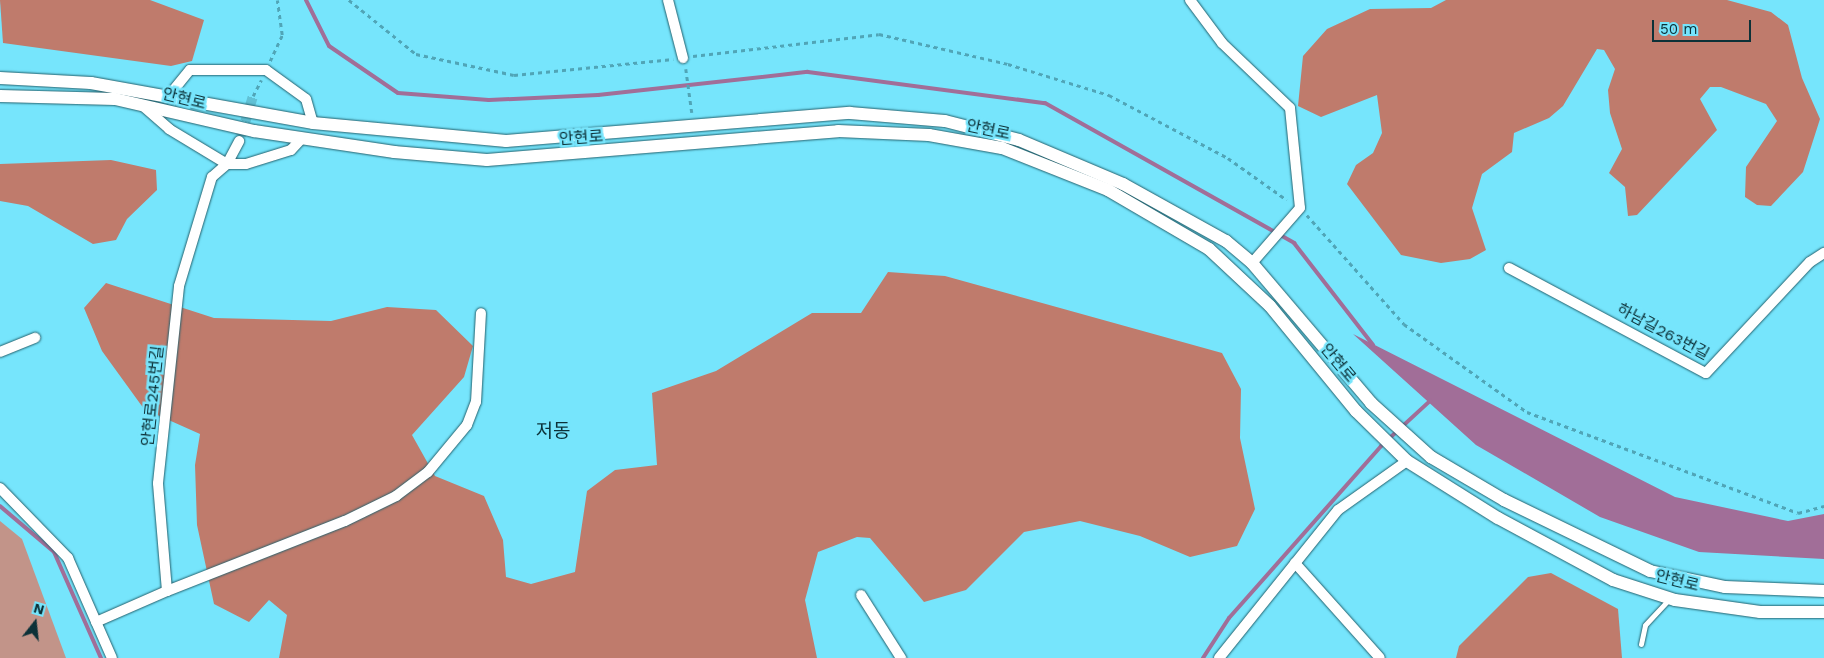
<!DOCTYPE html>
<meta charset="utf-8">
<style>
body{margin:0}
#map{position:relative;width:1824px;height:658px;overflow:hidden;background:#76e5fc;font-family:"Work Sans","Noto Sans KR",sans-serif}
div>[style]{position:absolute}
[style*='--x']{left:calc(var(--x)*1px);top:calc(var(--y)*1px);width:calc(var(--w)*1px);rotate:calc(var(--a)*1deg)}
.green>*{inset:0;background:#c29489}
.forest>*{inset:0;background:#bf7b6c}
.water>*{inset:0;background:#a16e98}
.stream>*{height:4px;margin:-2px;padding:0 2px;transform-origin:2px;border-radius:2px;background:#a16e98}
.minor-tunnel>*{height:10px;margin-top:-5px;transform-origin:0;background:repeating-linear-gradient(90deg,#61c1d5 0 10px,transparent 0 15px)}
.path>*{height:2.5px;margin-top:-1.25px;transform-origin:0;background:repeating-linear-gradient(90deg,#50a5b7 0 4px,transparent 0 8px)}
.roads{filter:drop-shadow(0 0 1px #25616d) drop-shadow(0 0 1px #25616d)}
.service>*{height:5px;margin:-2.5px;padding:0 2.5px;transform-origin:2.5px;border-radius:2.5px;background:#fff}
.minor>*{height:10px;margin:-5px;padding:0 5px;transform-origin:5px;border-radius:5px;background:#fff}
.tertiary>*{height:12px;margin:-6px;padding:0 6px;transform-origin:6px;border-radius:6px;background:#fff}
span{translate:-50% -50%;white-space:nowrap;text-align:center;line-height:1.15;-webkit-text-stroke:5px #76e5fc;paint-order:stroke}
.street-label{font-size:16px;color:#0c3138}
.quarter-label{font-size:19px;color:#0c3138}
.north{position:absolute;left:10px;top:598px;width:50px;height:50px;-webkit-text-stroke:4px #76e5fc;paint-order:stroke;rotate:16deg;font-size:14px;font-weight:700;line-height:20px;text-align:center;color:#0c3138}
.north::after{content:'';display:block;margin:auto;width:18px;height:22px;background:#0c3138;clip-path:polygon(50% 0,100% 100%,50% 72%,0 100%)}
.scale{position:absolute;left:1652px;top:20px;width:99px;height:22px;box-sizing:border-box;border:2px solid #0c3138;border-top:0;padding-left:6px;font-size:15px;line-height:18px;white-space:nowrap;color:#0c3138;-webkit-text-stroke:4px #76e5fc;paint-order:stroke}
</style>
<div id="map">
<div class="green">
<div style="clip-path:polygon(0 521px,22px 539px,66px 658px,0 658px)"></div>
</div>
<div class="forest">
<div style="clip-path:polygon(0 0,150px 0,204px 20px,192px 61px,171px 66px,3px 43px)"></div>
<div style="clip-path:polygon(1446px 0,1727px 0,1771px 12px,1788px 25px,1802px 78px,1820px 119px,1803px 172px,1771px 206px,1757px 205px,1745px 197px,1746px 167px,1777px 121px,1766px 104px,1721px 87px,1710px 87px,1700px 99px,1717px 130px,1637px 215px,1628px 216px,1625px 187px,1609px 173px,1622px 149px,1610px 113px,1608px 90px,1615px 69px,1604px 50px,1597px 49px,1563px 106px,1549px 118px,1514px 133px,1512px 152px,1482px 174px,1472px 208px,1486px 250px,1470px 259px,1441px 263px,1401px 255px,1347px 184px,1356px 165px,1373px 153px,1382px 133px,1377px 95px,1321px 117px,1298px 106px,1303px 56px,1327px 29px,1370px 9px,1431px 8px)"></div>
<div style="clip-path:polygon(111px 160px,156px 170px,157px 190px,127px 219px,116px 240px,93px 244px,28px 206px,0 201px,0 164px)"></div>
<div style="clip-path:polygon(888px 272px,945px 276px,1222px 353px,1241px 389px,1240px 438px,1255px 509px,1237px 546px,1190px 557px,1140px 536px,1080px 521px,1024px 532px,966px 590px,924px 602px,870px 538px,857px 537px,818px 552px,805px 600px,817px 658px,279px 658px,287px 615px,269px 600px,249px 622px,214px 604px,197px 525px,195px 465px,200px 434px,144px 409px,102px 351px,84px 308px,106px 283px,214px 318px,331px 321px,387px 307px,436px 310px,473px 346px,464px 377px,412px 435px,435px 476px,484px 496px,503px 540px,506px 577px,531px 584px,575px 572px,587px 491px,615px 470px,657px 465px,652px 393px,716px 371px,812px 313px,861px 313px)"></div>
<div style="clip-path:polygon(1551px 573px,1618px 609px,1622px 658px,1456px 658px,1459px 646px,1528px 577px)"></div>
</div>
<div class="water">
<div style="clip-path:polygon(1353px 334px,1675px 497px,1788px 521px,1824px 514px,1824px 559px,1699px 552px,1600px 517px,1476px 445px)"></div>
</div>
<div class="stream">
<div style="--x:306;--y:0;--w:51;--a:63.4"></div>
<div style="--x:329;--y:46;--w:83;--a:34.3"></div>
<div style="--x:398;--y:93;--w:91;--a:4.4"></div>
<div style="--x:489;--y:100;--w:109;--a:-2.6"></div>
<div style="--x:598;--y:95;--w:211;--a:-6.3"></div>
<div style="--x:808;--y:72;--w:239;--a:7.5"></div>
<div style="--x:1045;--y:103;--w:286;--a:29.3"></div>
<div style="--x:1294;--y:243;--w:129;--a:52.2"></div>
<div style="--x:0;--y:506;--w:71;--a:40.4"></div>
<div style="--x:54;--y:552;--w:116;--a:66.1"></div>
<div style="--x:1203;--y:658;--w:48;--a:-57"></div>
<div style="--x:1229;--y:618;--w:230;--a:-48.5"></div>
<div style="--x:1381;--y:446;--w:67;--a:-42.6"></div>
</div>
<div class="minor-tunnel">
<div style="--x:241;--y:136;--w:42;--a:-73.3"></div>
</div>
<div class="path">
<div style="--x:349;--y:0;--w:86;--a:38.9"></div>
<div style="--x:416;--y:54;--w:100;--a:12.1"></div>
<div style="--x:514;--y:75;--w:160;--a:-5.7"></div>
<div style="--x:693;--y:56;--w:187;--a:-6.7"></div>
<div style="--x:879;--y:34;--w:132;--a:13.1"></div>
<div style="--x:1008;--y:64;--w:106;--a:17.1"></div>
<div style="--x:1109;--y:95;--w:135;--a:27.9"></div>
<div style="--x:1228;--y:158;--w:72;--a:35.4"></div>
<div style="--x:270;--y:61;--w:29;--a:-65"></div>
<div style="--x:282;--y:35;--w:35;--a:-98"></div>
<div style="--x:686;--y:69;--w:44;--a:82.2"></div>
<div style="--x:253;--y:96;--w:18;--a:-63"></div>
<div style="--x:1307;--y:215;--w:146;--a:48.3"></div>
<div style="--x:1404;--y:324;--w:151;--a:35.6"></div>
<div style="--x:1527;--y:412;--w:289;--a:20.4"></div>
<div style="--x:1798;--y:513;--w:27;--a:-15"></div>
</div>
<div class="roads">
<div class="service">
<div style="--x:1641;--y:644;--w:19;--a:-78"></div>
<div style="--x:1645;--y:625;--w:35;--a:-47"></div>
</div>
<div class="minor">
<div style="--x:668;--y:0;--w:60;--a:75.5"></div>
<div style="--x:1190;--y:0;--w:54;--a:53.3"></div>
<div style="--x:1222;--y:43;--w:94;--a:43.7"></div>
<div style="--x:1290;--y:108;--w:100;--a:84.3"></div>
<div style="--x:1300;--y:208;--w:73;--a:131.1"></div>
<div style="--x:167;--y:98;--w:36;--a:-51"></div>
<div style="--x:190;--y:70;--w:76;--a:0"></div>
<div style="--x:266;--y:70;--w:49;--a:35.9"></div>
<div style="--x:306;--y:99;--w:25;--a:74"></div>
<div style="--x:143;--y:106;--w:35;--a:41"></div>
<div style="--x:169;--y:129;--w:68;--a:31.1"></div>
<div style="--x:227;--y:164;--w:19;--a:0"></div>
<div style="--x:246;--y:164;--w:47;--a:-17.3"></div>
<div style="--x:291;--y:150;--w:16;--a:-47"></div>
<div style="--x:1509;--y:268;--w:223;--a:28.1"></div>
<div style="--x:1706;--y:373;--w:152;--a:-46.9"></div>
<div style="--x:1810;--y:262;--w:17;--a:-33"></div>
<div style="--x:0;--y:352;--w:38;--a:-22"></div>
<div style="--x:0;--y:488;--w:98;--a:45.8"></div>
<div style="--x:68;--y:558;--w:109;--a:66.3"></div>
<div style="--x:1295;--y:563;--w:127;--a:48.2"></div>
<div style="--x:167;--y:591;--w:191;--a:-21.5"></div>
<div style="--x:345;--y:521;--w:57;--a:-26.1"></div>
<div style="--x:396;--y:496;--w:40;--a:-37"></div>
<div style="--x:428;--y:472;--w:61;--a:-50.3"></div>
<div style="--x:467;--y:425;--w:25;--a:-69"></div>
<div style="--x:476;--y:402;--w:89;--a:-86.8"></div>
<div style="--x:861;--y:595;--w:75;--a:57.6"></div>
<div style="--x:96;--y:622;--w:77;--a:-23.6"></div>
<div style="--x:167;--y:591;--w:108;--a:-94.8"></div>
<div style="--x:158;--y:483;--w:198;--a:-83.9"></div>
<div style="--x:179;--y:286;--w:114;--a:-73.2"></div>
<div style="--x:212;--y:177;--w:20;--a:-41"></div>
<div style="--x:227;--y:164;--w:26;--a:-62"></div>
<div style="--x:1219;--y:658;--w:190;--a:-51.2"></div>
<div style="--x:1338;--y:510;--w:85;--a:-35.4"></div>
</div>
<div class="tertiary">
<div style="--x:0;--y:78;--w:91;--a:3.1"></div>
<div style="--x:91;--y:83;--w:226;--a:10.2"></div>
<div style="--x:313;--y:123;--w:194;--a:5.3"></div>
<div style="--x:506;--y:141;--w:345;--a:-4.7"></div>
<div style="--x:850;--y:113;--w:95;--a:4.8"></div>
<div style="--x:945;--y:121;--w:76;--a:14.4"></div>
<div style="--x:1019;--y:140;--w:113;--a:22.9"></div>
<div style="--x:1123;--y:184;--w:118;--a:29"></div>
<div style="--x:1226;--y:241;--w:34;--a:40"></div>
<div style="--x:1252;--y:263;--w:184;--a:49.6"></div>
<div style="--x:1371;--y:403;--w:81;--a:42"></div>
<div style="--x:1431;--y:457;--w:85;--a:30.5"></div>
<div style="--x:1504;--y:500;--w:162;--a:25.9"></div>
<div style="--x:1650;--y:571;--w:77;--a:12"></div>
<div style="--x:1725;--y:587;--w:99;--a:2.3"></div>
<div style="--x:0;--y:96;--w:115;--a:1.5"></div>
<div style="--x:115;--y:99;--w:143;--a:13"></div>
<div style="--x:254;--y:131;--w:142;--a:8.5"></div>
<div style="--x:394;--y:152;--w:93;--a:4.9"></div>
<div style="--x:487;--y:160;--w:352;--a:-4.7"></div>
<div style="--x:838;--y:131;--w:91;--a:2.5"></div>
<div style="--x:929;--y:135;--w:74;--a:10.1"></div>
<div style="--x:1002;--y:148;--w:114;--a:21.6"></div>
<div style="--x:1108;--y:190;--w:117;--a:30.3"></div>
<div style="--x:1209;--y:249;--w:83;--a:43.1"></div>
<div style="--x:1270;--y:306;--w:136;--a:50.7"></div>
<div style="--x:1356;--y:411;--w:71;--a:44.4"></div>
<div style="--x:1407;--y:461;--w:107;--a:32.1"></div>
<div style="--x:1498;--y:518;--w:131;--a:28.3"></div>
<div style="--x:1613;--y:580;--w:65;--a:17.9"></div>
<div style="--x:1675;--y:600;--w:86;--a:8"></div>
<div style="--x:1760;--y:612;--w:64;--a:0"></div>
</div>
</div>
<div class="street-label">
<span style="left:184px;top:99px;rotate:14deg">안현로</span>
<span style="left:988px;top:130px;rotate:12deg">안현로</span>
<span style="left:581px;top:138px;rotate:-4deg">안현로</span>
<span style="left:1663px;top:332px;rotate:28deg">하남길263번길</span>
<span style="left:1338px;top:363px;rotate:50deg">안현로</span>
<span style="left:153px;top:396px;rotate:-84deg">안현로245번길</span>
<span style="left:1677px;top:581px;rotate:14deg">안현로</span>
</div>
<div class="quarter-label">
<span style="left:553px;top:431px">저동</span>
</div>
<div class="north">N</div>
<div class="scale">50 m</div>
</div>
